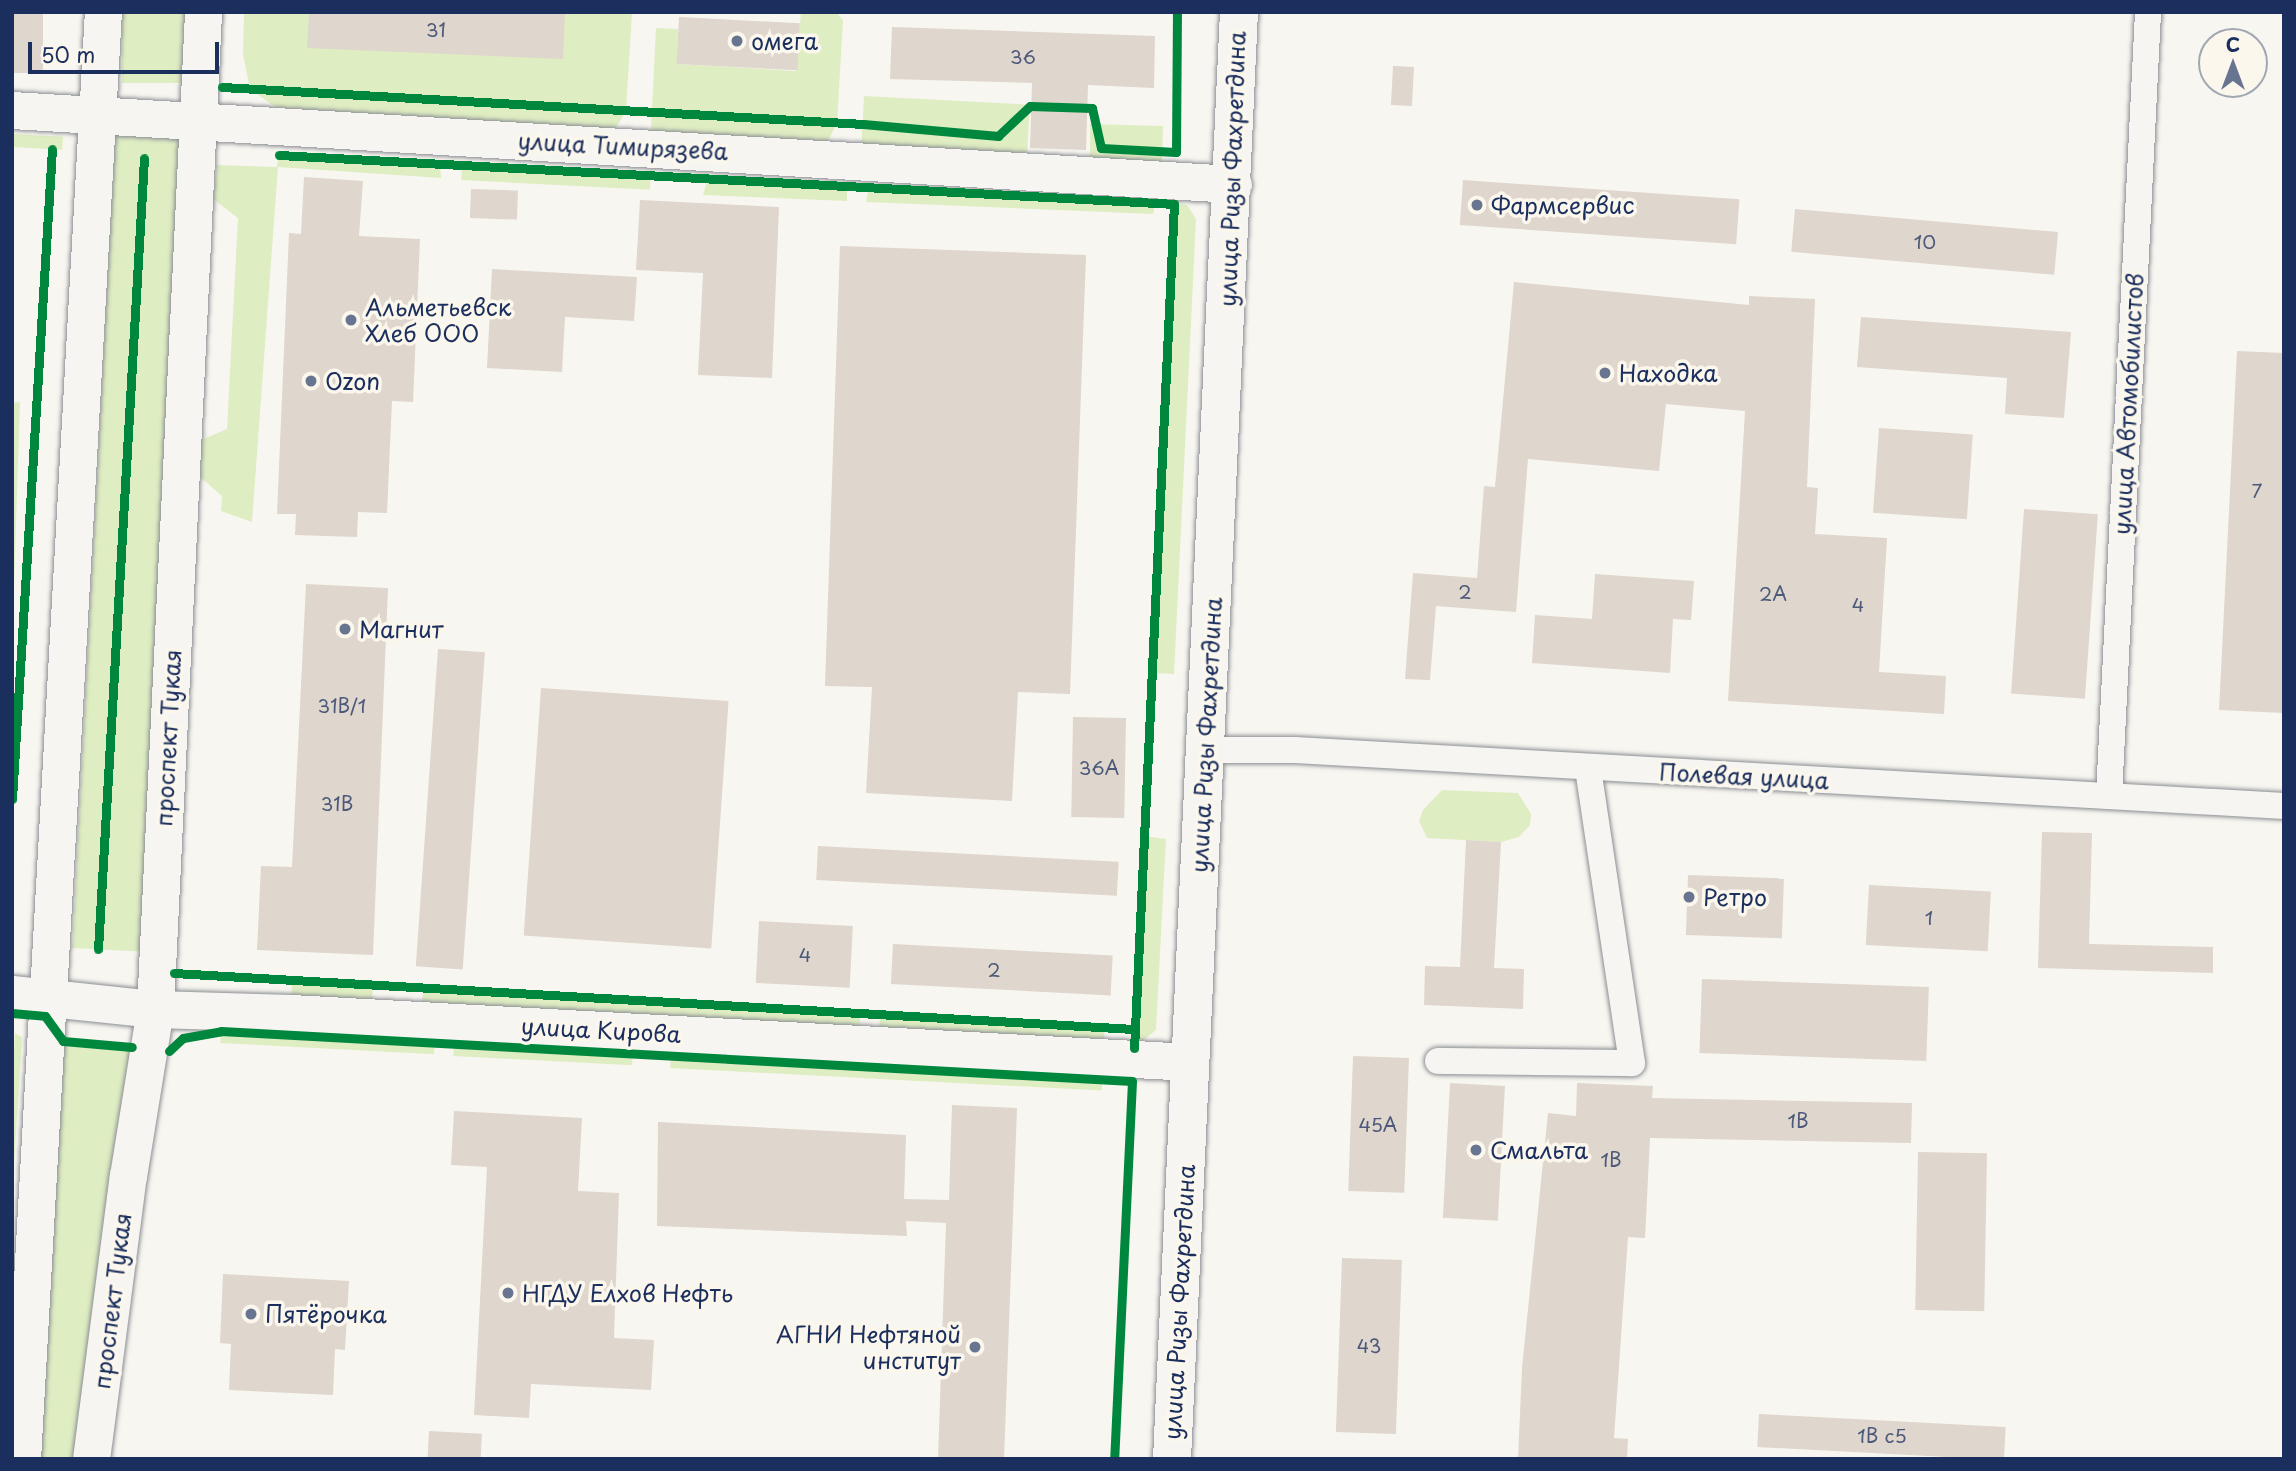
<!DOCTYPE html>
<meta charset="utf-8">
<style>
body{margin:0}
#map{position:relative;width:2296px;height:1471px;overflow:hidden;background:#f8f6f0;font-family:"Playpen Sans",sans-serif}
div>[style]{position:absolute}
[style*='--x']{left:calc(var(--x)*1px);top:calc(var(--y)*1px);width:calc(var(--w)*1px);rotate:calc(var(--a)*1deg)}
.green>*{inset:0;background:#dfedc2;transform-origin:0 0}
.building>*{inset:0;background:#dfd6cd;transform-origin:0 0}
.roads{filter:drop-shadow(0 0 2px #8b8e94) drop-shadow(0 0 2px #8b8e94)}
.street>*{height:26px;margin:-13px;padding:0 13px;transform-origin:13px;border-radius:13px;background:#f6f5f1}
.secondary>*{height:37px;margin:-18.5px;padding:0 18.5px;transform-origin:18.5px;border-radius:18.5px;background:#f6f5f1}
.primary>*{height:38px;margin:-19px;padding:0 19px;transform-origin:19px;border-radius:19px;background:#f6f5f1}
.cycleway>*{height:9px;margin:-4.5px;padding:0 4.5px;transform-origin:4.5px;border-radius:4.5px;background:#00873e}
.dots>*{width:19px;height:19px;translate:-50% -50%;box-sizing:border-box;border:4px solid #fbf7ec;border-radius:50%}
span{translate:-50% -50%;white-space:nowrap;text-align:center;line-height:1.15;-webkit-text-stroke:7px #fbf7ec;paint-order:stroke}
.number-label{font-size:19px;color:#4c597a}
.number-label span{-webkit-text-stroke-width:0}
.poi-label{font-size:23px;color:#1b2f5e}
.left{translate:0 -50%;text-align:left}
.right{translate:-100% -50%;text-align:right}
.street-label{font-size:23px;color:#1b2f5e}
.frame{position:absolute;inset:0;border:14px solid #1b2f5e;pointer-events:none}
.north{position:absolute;left:2198px;top:28px;width:70px;height:70px;box-sizing:border-box;background:#fbf7ec;border:2px solid #a1a7b3;border-radius:50%;rotate:0deg;font-size:19px;font-weight:700;line-height:28px;text-align:center;color:#1b2f5e}
.north::after{content:'';display:block;margin:auto;width:24px;height:32px;background:#687591;clip-path:polygon(50% 0,100% 100%,50% 72%,0 100%)}
.scale{position:absolute;left:28px;top:42px;width:191px;height:32px;box-sizing:border-box;border:4px solid #1b2f5e;border-top:0;padding-left:9px;font-size:21px;line-height:24px;white-space:nowrap;color:#1b2f5e;-webkit-text-stroke:5px #fbf7ec;paint-order:stroke}
</style>
<div id="map">
<div class="green">
<div style="left:122px;top:12px;width:73px;height:71px"></div>
<div style="clip-path:polygon(244px 12px,632px 12px,626px 111px,611px 136px,292px 119px,250px 89px,243px 54px)"></div>
<div style="clip-path:polygon(801px 12px,836px 12px,843px 20px,837px 123px,825px 147px,656px 138px,651px 128px,656px 28px,678px 29px,677px 64px,796px 71px)"></div>
<div style="left:864px;top:96px;width:166px;height:53px;rotate:3deg"></div>
<div style="clip-path:polygon(1090px 124px,1163px 126px,1162px 160px,1155px 166px,1090px 163px)"></div>
<div style="left:12px;top:134px;width:51px;height:13px;rotate:3deg"></div>
<div style="left:115px;top:135px;width:68px;height:814px;rotate:3deg"></div>
<div style="clip-path:polygon(279px 155px,440px 164px,441px 178px,278px 167px,252px 522px,221px 511px,222px 496px,199px 476px,201px 440px,227px 429px,238px 218px,213px 199px,217px 165px,277px 167px)"></div>
<div style="left:462px;top:165px;width:189px;height:15px;rotate:3deg"></div>
<div style="clip-path:polygon(708px 178px,847px 186px,847px 201px,703px 195px)"></div>
<div style="clip-path:polygon(869px 187px,1155px 203px,1153px 214px,866px 202px)"></div>
<div style="clip-path:polygon(1174px 204px,1187px 205px,1196px 219px,1174px 674px,1152px 673px)"></div>
<div style="clip-path:polygon(20px 402px,12px 649px,12px 403px)"></div>
<div style="clip-path:polygon(1442px 790px,1518px 793px,1531px 814px,1530px 825px,1519px 837px,1501px 842px,1427px 838px,1419px 821px,1423px 810px)"></div>
<div style="clip-path:polygon(1144px 836px,1166px 839px,1156px 1030px,1134px 1048px)"></div>
<div style="left:292px;top:982px;width:81px;height:31px;rotate:3deg"></div>
<div style="left:423px;top:989px;width:438px;height:32px;rotate:3deg"></div>
<div style="left:880px;top:1015px;width:225px;height:30px;rotate:3deg"></div>
<div style="left:221px;top:1031px;width:214px;height:12px;rotate:3deg"></div>
<div style="clip-path:polygon(15px 1033px,22px 1037px,12px 1196px,12px 1082px)"></div>
<div style="clip-path:polygon(63px 1041px,132px 1047px,78px 1459px,36px 1459px)"></div>
<div style="left:454px;top:1044px;width:179px;height:12px;rotate:3deg"></div>
<div style="left:671px;top:1055px;width:432px;height:13px;rotate:3deg"></div>
</div>
<div class="building">
<div style="left:12px;top:12px;width:31px;height:61px"></div>
<div style="clip-path:polygon(309px 12px,565px 12px,563px 59px,307px 48px)"></div>
<div style="left:679px;top:17px;width:121px;height:47px;rotate:3deg"></div>
<div style="clip-path:polygon(892px 27px,1155px 36px,1154px 88px,1088px 85px,1086px 150px,1030px 148px,1032px 83px,890px 79px)"></div>
<div style="left:1393px;top:66px;width:21px;height:39px;rotate:3deg"></div>
<div style="clip-path:polygon(304px 177px,363px 181px,359px 236px,420px 239px,413px 402px,392px 401px,387px 513px,358px 512px,357px 537px,295px 535px,296px 514px,277px 514px,289px 233px,301px 234px)"></div>
<div style="left:1463px;top:180px;width:277px;height:45px;rotate:4deg"></div>
<div style="left:471px;top:189px;width:47px;height:29px;rotate:2deg"></div>
<div style="clip-path:polygon(640px 200px,779px 207px,772px 378px,698px 375px,703px 273px,636px 270px)"></div>
<div style="left:1795px;top:209px;width:264px;height:43px;rotate:5deg"></div>
<div style="clip-path:polygon(840px 246px,1086px 255px,1070px 694px,1018px 692px,1012px 801px,866px 793px,872px 687px,825px 686px)"></div>
<div style="clip-path:polygon(492px 269px,637px 277px,634px 321px,565px 317px,562px 372px,487px 368px)"></div>
<div style="clip-path:polygon(1514px 282px,1749px 305px,1749px 296px,1815px 299px,1807px 487px,1818px 488px,1815px 534px,1887px 538px,1879px 672px,1946px 676px,1944px 714px,1728px 701px,1745px 411px,1666px 404px,1659px 471px,1528px 459px,1516px 612px,1436px 606px,1430px 680px,1405px 679px,1413px 573px,1477px 578px,1484px 486px,1495px 487px)"></div>
<div style="clip-path:polygon(1861px 317px,2071px 332px,2064px 418px,2005px 414px,2007px 378px,1857px 367px)"></div>
<div style="clip-path:polygon(2237px 351px,2284px 353px,2284px 713px,2219px 710px)"></div>
<div style="left:1879px;top:428px;width:94px;height:85px;rotate:4deg"></div>
<div style="left:2024px;top:509px;width:74px;height:185px;rotate:4deg"></div>
<div style="clip-path:polygon(1595px 574px,1694px 581px,1691px 620px,1673px 619px,1670px 673px,1532px 663px,1535px 615px,1592px 619px)"></div>
<div style="clip-path:polygon(306px 584px,388px 588px,373px 955px,257px 950px,261px 866px,292px 867px)"></div>
<div style="left:438px;top:649px;width:47px;height:318px;rotate:4deg"></div>
<div style="left:541px;top:688px;width:188px;height:248px;rotate:4deg"></div>
<div style="left:1073px;top:717px;width:53px;height:100px;rotate:1deg"></div>
<div style="clip-path:polygon(2042px 832px,2092px 833px,2089px 944px,2213px 947px,2213px 973px,2038px 968px)"></div>
<div style="clip-path:polygon(1466px 840px,1501px 842px,1494px 968px,1524px 969px,1523px 1009px,1424px 1005px,1425px 966px,1460px 967px)"></div>
<div style="left:818px;top:846px;width:301px;height:34px;rotate:3deg"></div>
<div style="left:1688px;top:875px;width:96px;height:60px;rotate:2deg"></div>
<div style="left:1869px;top:885px;width:122px;height:60px;rotate:3deg"></div>
<div style="left:759px;top:921px;width:94px;height:62px;rotate:3deg"></div>
<div style="left:893px;top:944px;width:220px;height:40px;rotate:3deg"></div>
<div style="left:1702px;top:979px;width:227px;height:74px;rotate:2deg"></div>
<div style="left:1353px;top:1056px;width:56px;height:135px;rotate:2deg"></div>
<div style="left:1450px;top:1083px;width:55px;height:135px;rotate:3deg"></div>
<div style="clip-path:polygon(1577px 1083px,1653px 1086px,1652px 1098px,1912px 1103px,1911px 1143px,1650px 1138px,1645px 1238px,1628px 1237px,1614px 1438px,1628px 1439px,1627px 1459px,1518px 1459px,1522px 1368px,1548px 1113px,1576px 1116px)"></div>
<div style="clip-path:polygon(952px 1105px,1017px 1108px,1004px 1459px,938px 1459px,946px 1223px,906px 1221px,907px 1236px,657px 1226px,658px 1122px,906px 1135px,904px 1199px,949px 1200px)"></div>
<div style="clip-path:polygon(454px 1111px,582px 1118px,578px 1191px,619px 1193px,614px 1338px,654px 1340px,651px 1390px,531px 1384px,529px 1418px,474px 1415px,487px 1167px,451px 1165px)"></div>
<div style="left:1918px;top:1152px;width:69px;height:158px;rotate:1deg"></div>
<div style="left:1342px;top:1258px;width:60px;height:174px;rotate:2deg"></div>
<div style="clip-path:polygon(223px 1274px,349px 1281px,345px 1350px,335px 1349px,333px 1395px,229px 1390px,231px 1344px,220px 1343px)"></div>
<div style="left:1759px;top:1414px;width:247px;height:33px;rotate:3deg"></div>
<div style="left:429px;top:1431px;width:53px;height:28px;rotate:3deg"></div>
</div>
<div class="roads">
<div class="street">
<div style="--x:1204;--y:750;--w:91;--a:0"></div>
<div style="--x:1295;--y:750;--w:991;--a:3.24"></div>
<div style="--x:2109;--y:796;--w:785;--a:-87.15"></div>
<div style="--x:1438;--y:1061;--w:194;--a:0.6"></div>
<div style="--x:1632;--y:1063;--w:298;--a:-98.5"></div>
</div>
<div class="secondary">
<div style="--x:12;--y:110;--w:1223;--a:3.47"></div>
<div style="--x:12;--y:994;--w:144;--a:6"></div>
<div style="--x:155;--y:1009;--w:136;--a:1.7"></div>
<div style="--x:291;--y:1013;--w:900;--a:3.12"></div>
<div style="--x:22;--y:1459;--w:1449;--a:-86.8"></div>
<div style="--x:91;--y:1459;--w:285;--a:-82.6"></div>
<div style="--x:128;--y:1176;--w:169;--a:-80.8"></div>
<div style="--x:155;--y:1009;--w:998;--a:-87.24"></div>
</div>
<div class="primary">
<div style="--x:1172;--y:1459;--w:1449;--a:-87.35"></div>
</div>
</div>
<div class="cycleway">
<div style="--x:222;--y:87;--w:642;--a:3.3"></div>
<div style="--x:863;--y:124;--w:136;--a:5.1"></div>
<div style="--x:998;--y:136;--w:44;--a:-43.2"></div>
<div style="--x:1030;--y:106;--w:62;--a:1.8"></div>
<div style="--x:1092;--y:108;--w:41;--a:77.3"></div>
<div style="--x:1101;--y:148;--w:75;--a:3.1"></div>
<div style="--x:1176;--y:152;--w:140;--a:-89.6"></div>
<div style="--x:279;--y:155;--w:896;--a:3.13"></div>
<div style="--x:1174;--y:204;--w:845;--a:92.71"></div>
<div style="--x:12;--y:799;--w:651;--a:-86.48"></div>
<div style="--x:98;--y:949;--w:792;--a:-86.67"></div>
<div style="--x:174;--y:973;--w:962;--a:3.34"></div>
<div style="--x:12;--y:1013;--w:33;--a:5"></div>
<div style="--x:45;--y:1016;--w:31;--a:54"></div>
<div style="--x:63;--y:1041;--w:69;--a:5"></div>
<div style="--x:169;--y:1051;--w:19;--a:-43"></div>
<div style="--x:183;--y:1038;--w:39;--a:-10"></div>
<div style="--x:221;--y:1031;--w:912;--a:3.14"></div>
<div style="--x:1132;--y:1081;--w:378;--a:92.7"></div>
</div>
<div class="dots">
<div style="left:737px;top:41px;background:#687591"></div>
<div style="left:1477px;top:205px;background:#687591"></div>
<div style="left:351px;top:320px;background:#687591"></div>
<div style="left:1605px;top:373px;background:#687591"></div>
<div style="left:311px;top:381px;background:#687591"></div>
<div style="left:345px;top:629px;background:#687591"></div>
<div style="left:1689px;top:897px;background:#687591"></div>
<div style="left:1476px;top:1150px;background:#687591"></div>
<div style="left:508px;top:1293px;background:#687591"></div>
<div style="left:251px;top:1314px;background:#687591"></div>
<div style="left:975px;top:1347px;background:#687591"></div>
</div>
<div class="number-label">
<span style="left:436px;top:30px">31</span>
<span style="left:1023px;top:57px">36</span>
<span style="left:1925px;top:242px">10</span>
<span style="left:2257px;top:491px">7</span>
<span style="left:1465px;top:592px">2</span>
<span style="left:1773px;top:594px">2А</span>
<span style="left:1858px;top:605px">4</span>
<span style="left:342px;top:706px">31В/1</span>
<span style="left:1099px;top:768px">36А</span>
<span style="left:337px;top:804px">31В</span>
<span style="left:1929px;top:918px">1</span>
<span style="left:805px;top:955px">4</span>
<span style="left:994px;top:970px">2</span>
<span style="left:1798px;top:1121px">1В</span>
<span style="left:1378px;top:1125px">45А</span>
<span style="left:1611px;top:1160px">1В</span>
<span style="left:1369px;top:1346px">43</span>
<span style="left:1882px;top:1436px">1В с5</span>
</div>
<div class="poi-label">
<span class="left" style="left:751px;top:41px">омега</span>
<span class="left" style="left:1491px;top:205px">Фармсервис</span>
<span class="left" style="left:365px;top:320px">Альметьевск<br>Хлеб ООО</span>
<span class="left" style="left:1619px;top:373px">Находка</span>
<span class="left" style="left:325px;top:381px">Ozon</span>
<span class="left" style="left:359px;top:629px">Магнит</span>
<span class="left" style="left:1703px;top:897px">Ретро</span>
<span class="left" style="left:1490px;top:1150px">Смальта</span>
<span class="left" style="left:522px;top:1293px">НГДУ Елхов Нефть</span>
<span class="left" style="left:265px;top:1314px">Пятёрочка</span>
<span class="right" style="left:961px;top:1347px">АГНИ Нефтяной<br>институт</span>
</div>
<div class="street-label">
<span style="left:623px;top:146px;rotate:3deg">улица Тимирязева</span>
<span style="left:1232px;top:169px;rotate:-88deg">улица Ризы Фахретдина</span>
<span style="left:2128px;top:404px;rotate:-87deg">улица Автомобилистов</span>
<span style="left:1206px;top:735px;rotate:-87deg">улица Ризы Фахретдина</span>
<span style="left:168px;top:738px;rotate:-87deg">проспект Тукая</span>
<span style="left:1744px;top:776px;rotate:3deg">Полевая улица</span>
<span style="left:601px;top:1030px;rotate:3deg">улица Кирова</span>
<span style="left:112px;top:1301px;rotate:-83deg">проспект Тукая</span>
<span style="left:1179px;top:1302px;rotate:-87deg">улица Ризы Фахретдина</span>
</div>
<div class="frame"></div>
<div class="north">С</div>
<div class="scale">50 m</div>
</div>
